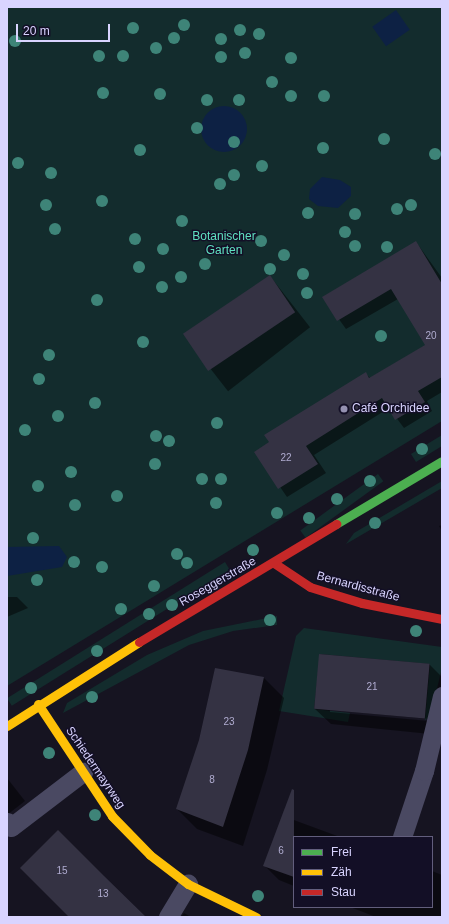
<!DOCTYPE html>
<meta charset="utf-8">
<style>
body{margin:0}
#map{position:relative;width:449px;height:924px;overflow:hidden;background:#161421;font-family:Arial,sans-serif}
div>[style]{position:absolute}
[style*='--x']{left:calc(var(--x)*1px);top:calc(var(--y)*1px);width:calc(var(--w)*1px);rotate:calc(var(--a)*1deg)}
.green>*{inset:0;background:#132c2d;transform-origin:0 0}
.water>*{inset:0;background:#0d2144;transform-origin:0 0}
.round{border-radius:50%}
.shadow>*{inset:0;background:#0007;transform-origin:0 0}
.building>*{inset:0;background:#343243;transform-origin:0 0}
.lane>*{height:19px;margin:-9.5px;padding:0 9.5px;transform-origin:9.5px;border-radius:9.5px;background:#4a4962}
.fast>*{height:9px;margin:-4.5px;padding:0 4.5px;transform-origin:4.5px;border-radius:4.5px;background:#4caf50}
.slow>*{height:9px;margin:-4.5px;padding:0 4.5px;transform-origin:4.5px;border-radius:4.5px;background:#ffc107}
.jam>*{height:9px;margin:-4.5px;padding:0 4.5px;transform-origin:4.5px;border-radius:4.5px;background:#c62828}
.trees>*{width:12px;height:12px;margin:-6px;border-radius:50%;background:#3e8478}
.dots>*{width:11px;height:11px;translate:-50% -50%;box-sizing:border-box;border:2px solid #130f26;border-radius:50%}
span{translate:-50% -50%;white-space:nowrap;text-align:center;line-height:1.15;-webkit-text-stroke:3px #130f26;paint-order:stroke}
.number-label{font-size:10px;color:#b0acd0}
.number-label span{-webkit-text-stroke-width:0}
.park-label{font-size:12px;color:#5fe0c0}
.poi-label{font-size:12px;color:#d9d4ff}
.left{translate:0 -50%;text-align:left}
.street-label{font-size:12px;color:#d9d4ff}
.frame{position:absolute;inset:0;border:8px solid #d9d4ff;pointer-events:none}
.legend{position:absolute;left:293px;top:836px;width:140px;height:72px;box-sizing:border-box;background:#130f26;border:1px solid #625e7d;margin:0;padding:5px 7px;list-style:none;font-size:12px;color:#d9d4ff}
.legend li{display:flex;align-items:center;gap:8px;height:20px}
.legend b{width:20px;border:1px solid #625e7d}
.scale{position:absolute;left:16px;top:24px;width:94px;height:18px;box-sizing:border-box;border:2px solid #d9d4ff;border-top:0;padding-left:5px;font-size:12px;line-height:14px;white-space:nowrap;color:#d9d4ff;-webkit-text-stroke:3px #130f26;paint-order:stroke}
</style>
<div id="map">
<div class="green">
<div style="clip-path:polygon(7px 7px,442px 7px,442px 421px,7px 686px)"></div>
<div style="clip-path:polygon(442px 435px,442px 446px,416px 462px,411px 454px)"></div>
<div style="left:378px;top:474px;width:9px;height:96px;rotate:54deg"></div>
<div style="clip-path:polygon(442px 481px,442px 488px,346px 544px,354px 533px)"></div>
<div style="left:225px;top:562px;width:9px;height:257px;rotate:58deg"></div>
<div style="clip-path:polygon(277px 616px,277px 625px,233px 631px,189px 645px,63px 713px,67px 703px,147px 655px,203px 631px)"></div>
<div style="clip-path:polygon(304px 628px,442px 647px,442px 668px,430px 717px,425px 720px,430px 664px,320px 654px,314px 709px,350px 713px,348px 722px,279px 711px,296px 636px)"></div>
</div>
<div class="water">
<div style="left:396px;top:10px;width:24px;height:29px;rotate:55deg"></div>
<div class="round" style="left:201px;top:106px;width:46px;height:46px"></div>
<div style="clip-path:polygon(322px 177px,340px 180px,351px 187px,351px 196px,338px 208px,318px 206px,309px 199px,310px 189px)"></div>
<div style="clip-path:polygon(59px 546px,67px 557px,62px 567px,7px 576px,7px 547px)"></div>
</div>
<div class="shadow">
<div style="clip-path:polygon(416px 242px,442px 278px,442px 392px,427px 401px,432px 411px,404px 428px,389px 408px,314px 455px,326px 473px,287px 497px,256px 452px,366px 374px,370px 378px,426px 345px,398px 299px,346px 329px,323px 297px)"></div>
<div style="left:270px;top:276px;width:65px;height:104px;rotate:52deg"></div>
<div style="clip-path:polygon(442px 525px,442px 531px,439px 526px)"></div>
<div style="clip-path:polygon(7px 597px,17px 597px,28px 608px,7px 617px)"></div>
<div style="clip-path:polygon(evenodd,430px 665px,442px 677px,440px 735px,331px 724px,315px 709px,430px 665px,330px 710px,430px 719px,429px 721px,330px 712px,330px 710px)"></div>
<div style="clip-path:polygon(216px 669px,264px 678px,284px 698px,267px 770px,243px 846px,197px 829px,177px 809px,200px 740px)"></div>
<div style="clip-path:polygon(7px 778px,25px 801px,7px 815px)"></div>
<div style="clip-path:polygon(283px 816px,340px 837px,294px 837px,294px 886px,279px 880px,264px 865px)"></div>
<div style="clip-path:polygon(432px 871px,442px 875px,442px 917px,376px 917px,350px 907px,432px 907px)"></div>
<div style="clip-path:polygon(184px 913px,191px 917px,181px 917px)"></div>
</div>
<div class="building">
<div style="clip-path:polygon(416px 241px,442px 284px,442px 377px,418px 391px,425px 402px,395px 420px,382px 398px,306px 446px,318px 464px,278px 489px,254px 452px,269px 442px,264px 435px,366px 372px,369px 378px,425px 345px,391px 289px,337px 321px,322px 297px)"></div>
<div style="left:270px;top:275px;width:45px;height:105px;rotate:56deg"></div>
<div style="left:319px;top:654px;width:111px;height:55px;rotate:5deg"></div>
<div style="clip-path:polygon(215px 668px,264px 677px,248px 750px,223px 827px,176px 809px,199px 740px)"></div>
<div style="clip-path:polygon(292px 789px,294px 790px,294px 877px,263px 866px)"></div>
<div style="clip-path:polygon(58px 830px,103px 875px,146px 917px,69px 917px,20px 868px)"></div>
</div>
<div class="lane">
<div style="--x:7;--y:822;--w:6;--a:51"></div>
<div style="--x:11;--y:827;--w:91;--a:-37.4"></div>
<div style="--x:402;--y:837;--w:70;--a:-71.6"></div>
<div style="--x:424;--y:771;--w:77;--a:-76.5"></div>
<div style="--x:168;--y:917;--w:39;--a:-59"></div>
</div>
<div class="fast">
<div style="--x:336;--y:524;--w:123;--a:-30.7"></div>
</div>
<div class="slow">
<div style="--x:38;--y:704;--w:134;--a:56.5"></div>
<div style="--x:112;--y:816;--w:54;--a:45.7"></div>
<div style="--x:150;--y:855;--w:48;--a:37.3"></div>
<div style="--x:188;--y:884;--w:76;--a:25.9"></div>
<div style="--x:7;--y:726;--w:156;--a:-32.5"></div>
</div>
<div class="jam">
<div style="--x:274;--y:563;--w:43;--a:33.7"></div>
<div style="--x:310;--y:587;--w:54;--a:17.1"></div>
<div style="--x:362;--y:603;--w:82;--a:11.3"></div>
<div style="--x:139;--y:642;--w:230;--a:-30.9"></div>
</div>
<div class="trees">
<div style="left:184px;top:25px"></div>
<div style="left:133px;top:28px"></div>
<div style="left:240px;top:30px"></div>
<div style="left:259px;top:34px"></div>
<div style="left:174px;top:38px"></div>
<div style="left:221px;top:39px"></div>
<div style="left:15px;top:41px"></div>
<div style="left:156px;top:48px"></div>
<div style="left:245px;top:53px"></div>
<div style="left:99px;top:56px"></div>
<div style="left:123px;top:56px"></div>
<div style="left:221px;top:57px"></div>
<div style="left:291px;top:58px"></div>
<div style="left:272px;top:82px"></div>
<div style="left:103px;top:93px"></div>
<div style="left:160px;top:94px"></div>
<div style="left:291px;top:96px"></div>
<div style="left:324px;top:96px"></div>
<div style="left:207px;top:100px"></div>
<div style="left:239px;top:100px"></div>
<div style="left:197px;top:128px"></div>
<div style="left:384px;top:139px"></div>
<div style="left:234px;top:142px"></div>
<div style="left:323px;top:148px"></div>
<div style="left:140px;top:150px"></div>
<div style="left:435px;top:154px"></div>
<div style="left:18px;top:163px"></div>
<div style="left:262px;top:166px"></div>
<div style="left:51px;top:173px"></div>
<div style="left:234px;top:175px"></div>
<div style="left:220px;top:184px"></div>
<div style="left:102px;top:201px"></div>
<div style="left:46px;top:205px"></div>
<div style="left:411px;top:205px"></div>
<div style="left:397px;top:209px"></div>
<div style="left:308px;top:213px"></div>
<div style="left:355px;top:214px"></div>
<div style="left:182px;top:221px"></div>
<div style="left:55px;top:229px"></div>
<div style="left:345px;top:232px"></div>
<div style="left:135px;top:239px"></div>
<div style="left:261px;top:241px"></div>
<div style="left:355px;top:246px"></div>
<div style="left:387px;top:247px"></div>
<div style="left:163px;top:249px"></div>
<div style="left:284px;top:255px"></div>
<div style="left:205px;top:264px"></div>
<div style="left:139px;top:267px"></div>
<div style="left:270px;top:269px"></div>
<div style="left:303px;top:274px"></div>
<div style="left:181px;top:277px"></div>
<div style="left:162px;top:287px"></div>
<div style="left:307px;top:293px"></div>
<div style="left:97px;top:300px"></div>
<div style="left:381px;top:336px"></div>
<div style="left:143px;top:342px"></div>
<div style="left:49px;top:355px"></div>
<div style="left:39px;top:379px"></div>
<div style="left:95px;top:403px"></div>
<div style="left:58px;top:416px"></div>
<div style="left:217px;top:423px"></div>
<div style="left:25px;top:430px"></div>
<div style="left:156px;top:436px"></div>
<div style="left:169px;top:441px"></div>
<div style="left:422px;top:449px"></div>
<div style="left:155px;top:464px"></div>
<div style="left:71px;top:472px"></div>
<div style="left:202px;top:479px"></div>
<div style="left:221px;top:479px"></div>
<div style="left:370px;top:481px"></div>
<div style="left:38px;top:486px"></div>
<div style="left:117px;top:496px"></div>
<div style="left:337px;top:499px"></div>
<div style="left:216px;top:503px"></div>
<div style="left:75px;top:505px"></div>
<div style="left:277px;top:513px"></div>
<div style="left:309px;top:518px"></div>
<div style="left:375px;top:523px"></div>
<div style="left:33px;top:538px"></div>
<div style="left:253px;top:550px"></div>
<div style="left:177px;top:554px"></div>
<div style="left:74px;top:562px"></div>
<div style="left:187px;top:563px"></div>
<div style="left:102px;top:567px"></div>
<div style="left:37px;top:580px"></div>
<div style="left:154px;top:586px"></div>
<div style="left:172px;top:605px"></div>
<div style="left:121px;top:609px"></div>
<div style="left:149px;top:614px"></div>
<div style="left:270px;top:620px"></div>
<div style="left:416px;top:631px"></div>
<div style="left:97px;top:651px"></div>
<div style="left:31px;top:688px"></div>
<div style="left:92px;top:697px"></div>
<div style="left:49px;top:753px"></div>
<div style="left:95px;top:815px"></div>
<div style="left:258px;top:896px"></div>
</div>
<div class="dots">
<div style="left:344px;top:409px;background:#9591b1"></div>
</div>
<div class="number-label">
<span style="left:431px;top:336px">20</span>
<span style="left:286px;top:458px">22</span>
<span style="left:372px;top:687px">21</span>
<span style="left:229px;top:722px">23</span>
<span style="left:212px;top:780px">8</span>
<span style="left:281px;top:851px">6</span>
<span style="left:62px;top:871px">15</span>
<span style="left:103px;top:894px">13</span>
</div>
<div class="park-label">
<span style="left:224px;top:244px">Botanischer<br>Garten</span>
</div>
<div class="poi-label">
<span class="left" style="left:352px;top:409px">Café Orchidee</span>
</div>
<div class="street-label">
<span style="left:218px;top:582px;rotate:-30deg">Roseggerstraße</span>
<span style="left:358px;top:587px;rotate:15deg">Bernardisstraße</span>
<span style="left:95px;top:768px;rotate:56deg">Schiedermayrweg</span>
</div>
<div class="frame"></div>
<ul class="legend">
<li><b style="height:5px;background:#4caf50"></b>Frei</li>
<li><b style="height:5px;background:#ffc107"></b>Zäh</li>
<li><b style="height:5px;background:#c62828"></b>Stau</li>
</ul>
<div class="scale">20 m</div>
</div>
